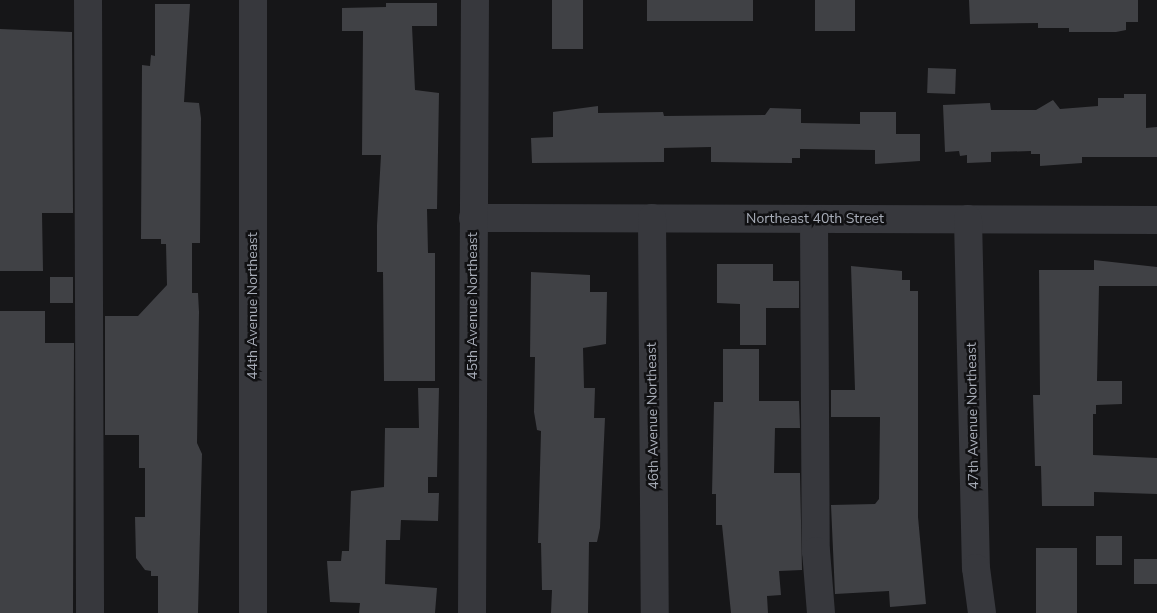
<!DOCTYPE html>
<style>
body{margin:0}
#map{position:relative;width:1157px;height:613px;overflow:hidden;background:#161618;font-family:"Nunito Sans",sans-serif}
div>[style]{position:absolute}
[style*='--x']{left:calc(var(--x)*1px);top:calc(var(--y)*1px);width:calc(var(--w)*1px);rotate:calc(var(--a)*1deg)}
.building>*{inset:0;background:#404145;transform-origin:0 0}
.minor>*{height:28px;margin:-14px;padding:0 14px;transform-origin:14px;border-radius:14px;background:#37383d}
span{translate:-50% -50%;white-space:nowrap;text-align:center;line-height:1.15;-webkit-text-stroke:5px #111113;paint-order:stroke}
.street-label{font-size:14px;color:#a8adb8}
</style>
<div id="map">
<div class="building">
<div style="left:552px;top:0;width:31px;height:49px"></div>
<div style="left:647px;top:0;width:106px;height:21px"></div>
<div style="left:815px;top:0;width:40px;height:31px"></div>
<div style="clip-path:polygon(969px 0,1138px 0,1138px 22px,1126px 22px,1126px 30px,1116px 32px,1069px 32px,1069px 28px,1038px 28px,1038px 23px,970px 24px)"></div>
<div style="clip-path:polygon(386px 3px,437px 3px,437px 26px,412px 26px,415px 90px,439px 93px,437px 209px,427px 209px,428px 253px,435px 253px,435px 381px,384px 381px,383px 272px,377px 272px,377px 225px,381px 155px,362px 155px,363px 31px,342px 31px,342px 8px,386px 7px)"></div>
<div style="clip-path:polygon(155px 4px,190px 4px,184px 102px,199px 103px,201px 118px,200px 243px,192px 243px,192px 293px,198px 293px,199px 312px,197px 443px,202px 454px,198px 613px,158px 613px,158px 576px,151px 576px,151px 571px,145px 570px,136px 558px,135px 517px,145px 517px,145px 468px,139px 468px,139px 435px,105px 435px,105px 316px,138px 316px,167px 285px,166px 244px,161px 244px,161px 239px,141px 239px,142px 65px,150px 66px,151px 55px,155px 56px)"></div>
<div style="clip-path:polygon(0 29px,72px 32px,73px 213px,42px 213px,43px 271px,0 271px)"></div>
<div style="left:928px;top:68px;width:28px;height:25px;rotate:2deg"></div>
<div style="clip-path:polygon(1124px 94px,1146px 94px,1146px 128px,1157px 127px,1157px 157px,1082px 157px,1082px 163px,1040px 166px,1040px 154px,1031px 154px,1031px 151px,991px 152px,991px 162px,967px 163px,967px 155px,960px 156px,959px 151px,945px 152px,943px 105px,990px 103px,991px 110px,1036px 110px,1053px 100px,1060px 109px,1098px 106px,1098px 98px,1124px 98px)"></div>
<div style="clip-path:polygon(598px 106px,598px 113px,663px 112px,664px 116px,765px 115px,770px 108px,801px 109px,801px 123px,860px 124px,860px 112px,896px 112px,896px 134px,920px 134px,920px 161px,875px 164px,875px 150px,800px 149px,800px 158px,792px 158px,792px 163px,711px 162px,711px 147px,664px 148px,664px 162px,532px 163px,531px 138px,553px 137px,553px 112px)"></div>
<div style="clip-path:polygon(1094px 260px,1157px 267px,1157px 286px,1099px 286px,1097px 381px,1122px 381px,1122px 404px,1096px 405px,1096px 414px,1093px 414px,1093px 455px,1157px 458px,1157px 494px,1094px 492px,1094px 506px,1042px 506px,1041px 466px,1035px 466px,1033px 395px,1040px 395px,1039px 270px,1094px 270px)"></div>
<div style="clip-path:polygon(717px 264px,773px 264px,773px 281px,799px 281px,799px 308px,766px 308px,766px 345px,740px 345px,740px 304px,717px 303px)"></div>
<div style="clip-path:polygon(851px 266px,902px 271px,902px 280px,910px 280px,910px 291px,918px 291px,918px 517px,926px 604px,890px 607px,889px 591px,835px 594px,831px 505px,875px 504px,879px 499px,880px 417px,831px 417px,831px 390px,855px 390px)"></div>
<div style="clip-path:polygon(531px 272px,590px 275px,590px 292px,607px 292px,606px 344px,583px 348px,584px 388px,595px 388px,594px 418px,605px 418px,600px 528px,597px 542px,589px 542px,588px 613px,551px 613px,552px 590px,542px 590px,541px 543px,538px 543px,541px 431px,537px 430px,534px 412px,535px 357px,530px 357px)"></div>
<div style="left:50px;top:277px;width:23px;height:26px"></div>
<div style="clip-path:polygon(0 311px,45px 311px,45px 343px,74px 343px,73px 613px,0 613px)"></div>
<div style="clip-path:polygon(723px 349px,759px 349px,759px 401px,799px 401px,800px 428px,775px 428px,774px 473px,800px 473px,802px 570px,779px 571px,781px 595px,767px 596px,768px 613px,731px 613px,722px 525px,716px 525px,716px 494px,712px 494px,714px 402px,723px 402px)"></div>
<div style="clip-path:polygon(418px 388px,439px 388px,437px 477px,428px 477px,428px 493px,439px 493px,438px 521px,401px 520px,400px 540px,386px 540px,385px 584px,437px 588px,435px 613px,359px 613px,360px 603px,330px 602px,327px 561px,341px 561px,342px 551px,349px 551px,351px 491px,384px 487px,385px 428px,419px 428px)"></div>
<div style="left:1096px;top:536px;width:26px;height:29px"></div>
<div style="left:1036px;top:548px;width:41px;height:65px"></div>
<div style="left:1134px;top:559px;width:23px;height:25px"></div>
</div>
<div class="minor">
<div style="--x:88;--y:0;--w:613;--a:89.81"></div>
<div style="--x:473;--y:218;--w:684;--a:0.17"></div>
<div style="--x:652;--y:218;--w:395;--a:89.6"></div>
<div style="--x:814;--y:219;--w:332;--a:89.7"></div>
<div style="--x:816;--y:551;--w:62;--a:85.4"></div>
<div style="--x:968;--y:219;--w:349;--a:88.7"></div>
<div style="--x:976;--y:568;--w:45;--a:82.4"></div>
<div style="--x:253;--y:613;--w:613;--a:-90"></div>
<div style="--x:472;--y:613;--w:613;--a:-89.72"></div>
</div>
<div class="street-label">
<span style="left:815px;top:219px">Northeast 40th Street</span>
<span style="left:253px;top:306px;rotate:-90deg">44th Avenue Northeast</span>
<span style="left:473px;top:306px;rotate:-90deg">45th Avenue Northeast</span>
<span style="left:653px;top:416px;rotate:-91deg">46th Avenue Northeast</span>
<span style="left:973px;top:416px;rotate:-91deg">47th Avenue Northeast</span>
</div>
</div>
